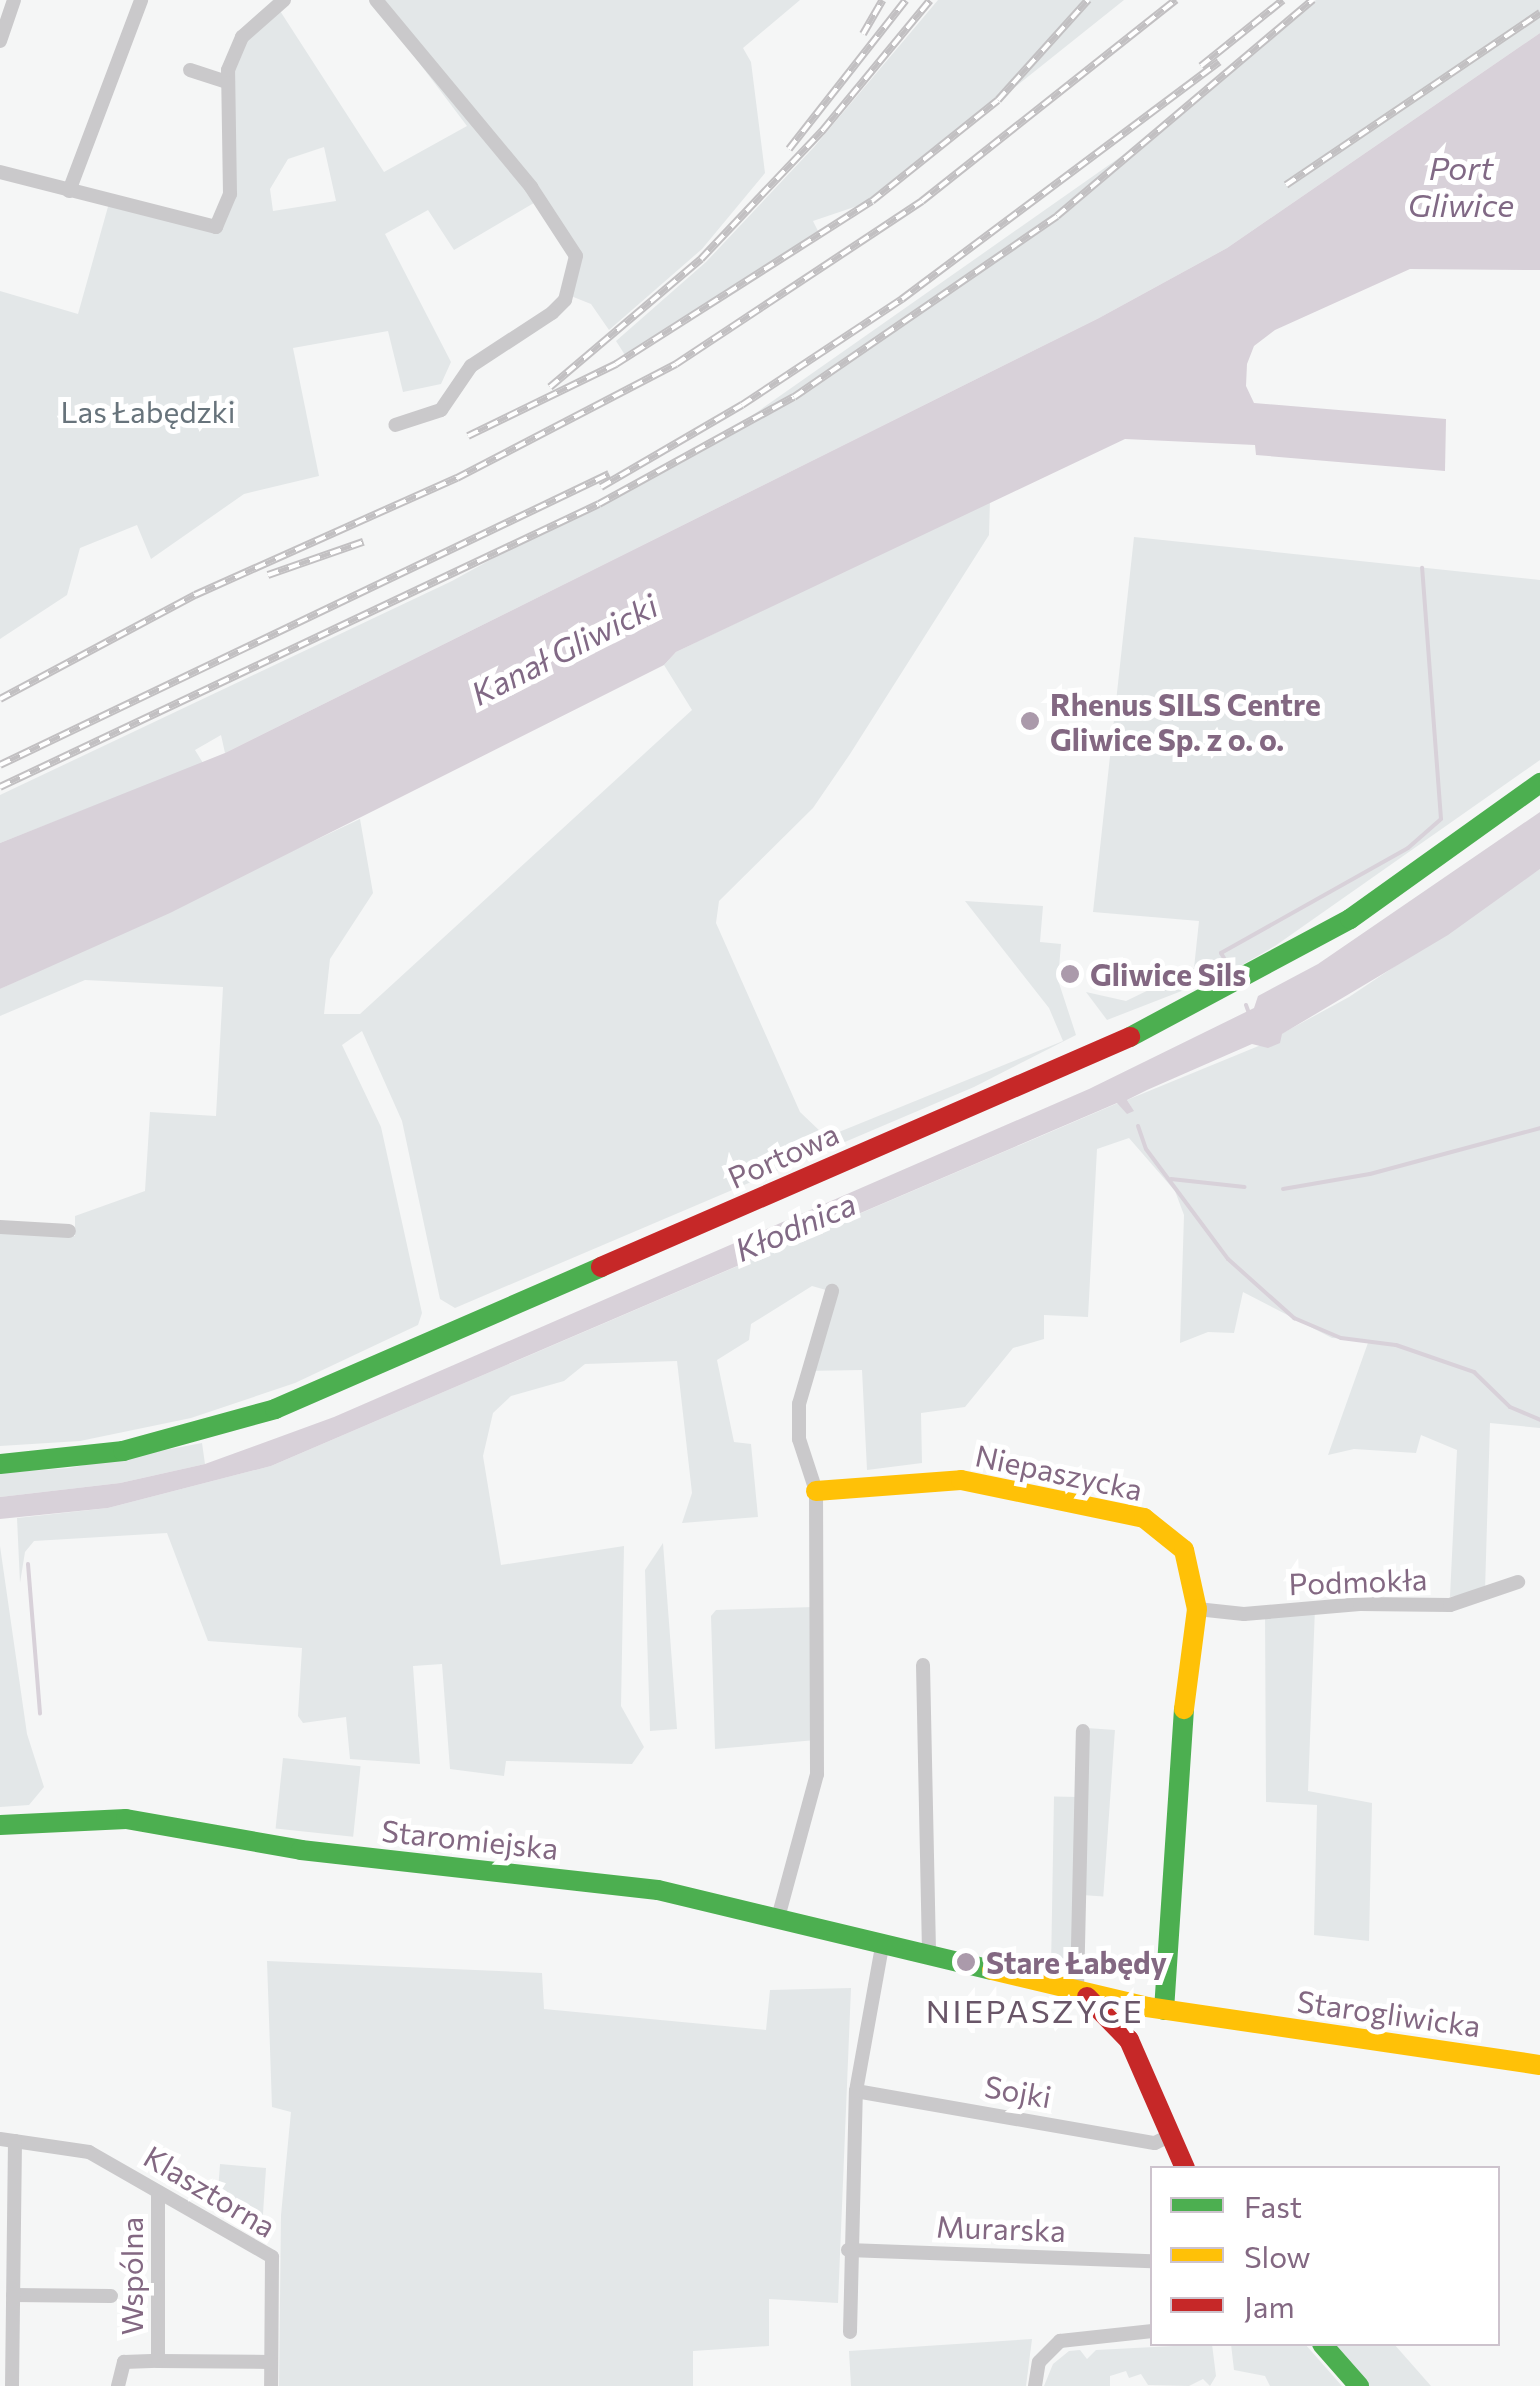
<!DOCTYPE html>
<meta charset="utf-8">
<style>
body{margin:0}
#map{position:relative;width:1540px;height:2386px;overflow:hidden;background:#f5f6f6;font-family:Commissioner,sans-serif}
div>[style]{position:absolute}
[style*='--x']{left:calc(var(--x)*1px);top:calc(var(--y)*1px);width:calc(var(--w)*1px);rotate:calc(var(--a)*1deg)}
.green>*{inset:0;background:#e3e7e8;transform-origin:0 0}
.water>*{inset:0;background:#d8d1d9}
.stream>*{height:4px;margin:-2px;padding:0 2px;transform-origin:2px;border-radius:2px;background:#d8d1d9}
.street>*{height:14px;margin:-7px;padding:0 7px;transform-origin:7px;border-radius:7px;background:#cac9cb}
.fast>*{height:20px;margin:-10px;padding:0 10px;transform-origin:10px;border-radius:10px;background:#4caf50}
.slow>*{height:20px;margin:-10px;padding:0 10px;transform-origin:10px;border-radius:10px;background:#ffc107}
.jam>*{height:20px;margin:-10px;padding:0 10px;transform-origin:10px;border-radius:10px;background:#c62828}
.rail>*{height:8px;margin-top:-4px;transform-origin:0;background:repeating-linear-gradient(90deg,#fff 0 11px,#c2c0c2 0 22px);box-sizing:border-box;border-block:2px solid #c2c0c2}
.dots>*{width:28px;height:28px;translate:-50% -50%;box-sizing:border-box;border:5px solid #fff;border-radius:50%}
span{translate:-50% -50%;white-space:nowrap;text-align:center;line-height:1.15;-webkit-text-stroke:10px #fff;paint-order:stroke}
.park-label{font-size:30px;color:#67737b}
.poi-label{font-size:30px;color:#836882;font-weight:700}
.left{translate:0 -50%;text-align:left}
.street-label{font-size:30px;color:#836882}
.water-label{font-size:32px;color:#816985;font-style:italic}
.neighbourhood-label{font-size:32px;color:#695668;letter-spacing:2.5px}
.legend{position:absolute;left:1150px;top:2166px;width:350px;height:180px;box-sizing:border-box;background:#fff;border:2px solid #cdc3cd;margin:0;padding:12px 18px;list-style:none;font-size:30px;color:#836882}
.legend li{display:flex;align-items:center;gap:20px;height:50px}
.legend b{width:50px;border:2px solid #cdc3cd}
</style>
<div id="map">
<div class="green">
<div style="clip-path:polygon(evenodd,273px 0,384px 172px,467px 126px,383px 15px,383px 0,800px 0,743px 48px,751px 62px,765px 173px,702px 249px,609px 330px,591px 304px,566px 294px,577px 250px,544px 197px,454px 250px,428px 210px,385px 234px,451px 362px,441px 384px,403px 392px,388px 331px,293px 348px,319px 476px,244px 494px,151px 559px,137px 525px,80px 548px,67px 595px,0 639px,0 291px,78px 314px,111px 196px,213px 220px,223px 209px,225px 100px,240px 30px,273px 0,324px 147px,336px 201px,273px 211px,270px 189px,288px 159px,324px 147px)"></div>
<div style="clip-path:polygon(938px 0,1124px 0,872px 201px,813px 221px,819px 233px,625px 355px,616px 341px,706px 262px,814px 147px)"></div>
<div style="clip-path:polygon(1316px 0,1540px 0,1540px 33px,1227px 248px,1099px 318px,225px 753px,221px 735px,195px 750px,203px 763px,0 843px,0 795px,452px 581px,750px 417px,1126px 153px)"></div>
<div style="clip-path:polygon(990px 500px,989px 535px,850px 754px,813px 808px,719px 901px,716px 923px,800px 1112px,822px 1133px,834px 1134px,1063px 1041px,1049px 1008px,965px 901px,1043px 906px,1040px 942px,1061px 944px,1058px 980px,1076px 1035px,974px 1087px,455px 1308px,440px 1299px,402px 1121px,362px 1031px,342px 1045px,381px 1127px,422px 1313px,418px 1325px,295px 1383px,191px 1418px,80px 1441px,0 1446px,0 1230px,75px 1236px,75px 1216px,145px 1191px,150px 1112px,216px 1116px,223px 987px,85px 980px,0 1016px,0 989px,360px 819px,373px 893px,330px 959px,324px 1014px,360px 1014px,692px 710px,664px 665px,676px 652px)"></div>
<div style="clip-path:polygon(1134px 537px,1540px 580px,1540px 760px,1275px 946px,1228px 973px,1107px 1020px,1086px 992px,1126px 1001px,1194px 968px,1199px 921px,1093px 912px)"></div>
<div style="clip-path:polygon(1540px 869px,1540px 1428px,1490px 1423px,1485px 1591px,1450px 1597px,1457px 1450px,1421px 1435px,1416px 1453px,1354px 1449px,1328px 1455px,1369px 1340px,1332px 1338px,1243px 1292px,1234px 1333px,1208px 1332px,1180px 1343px,1184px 1215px,1175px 1191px,1129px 1138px,1097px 1149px,1088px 1317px,1044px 1315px,1044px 1339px,1013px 1348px,965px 1407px,921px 1413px,922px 1463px,867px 1470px,862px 1370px,805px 1371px,826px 1290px,812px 1286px,751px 1324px,749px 1340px,717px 1360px,734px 1442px,751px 1444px,758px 1517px,682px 1523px,692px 1493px,677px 1361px,585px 1364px,564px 1381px,511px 1396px,493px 1413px,483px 1456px,501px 1565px,624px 1546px,621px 1706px,644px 1747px,632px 1764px,506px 1761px,504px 1776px,450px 1769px,442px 1664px,413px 1666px,420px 1764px,350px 1759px,346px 1717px,303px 1723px,298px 1716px,302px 1648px,208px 1641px,167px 1533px,34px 1541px,25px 1552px,20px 1583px,17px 1518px,108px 1508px,271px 1466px,1118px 1103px,1127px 1113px,1133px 1110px,1127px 1100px,1261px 1045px,1349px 997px)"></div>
<div style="clip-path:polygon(202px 1443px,205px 1464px,120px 1483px,0 1497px,0 1473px,69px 1468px)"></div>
<div style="clip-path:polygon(663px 1543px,677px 1729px,650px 1731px,645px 1570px)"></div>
<div style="clip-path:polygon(0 1546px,27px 1734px,44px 1787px,29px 1805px,0 1807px)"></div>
<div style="clip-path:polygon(814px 1607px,816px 1740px,715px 1749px,711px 1616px,716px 1610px)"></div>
<div style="clip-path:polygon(1315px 1608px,1308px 1791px,1372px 1803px,1369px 1941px,1314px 1935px,1317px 1805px,1266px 1802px,1265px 1612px)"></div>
<div style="left:1087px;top:1728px;width:28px;height:167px;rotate:4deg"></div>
<div style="left:283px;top:1758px;width:78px;height:71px;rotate:6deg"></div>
<div style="left:1079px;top:1797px;width:176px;height:25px;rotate:91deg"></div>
<div style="clip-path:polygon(267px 1961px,542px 1973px,544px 2009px,766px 2030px,770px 1990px,851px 1988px,838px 2303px,769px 2299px,769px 2346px,693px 2351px,693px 2386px,279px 2386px,281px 2215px,291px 2112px,272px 2107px)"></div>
<div style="clip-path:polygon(220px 2164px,266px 2168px,262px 2229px,217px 2206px)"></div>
<div style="clip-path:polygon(1032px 2339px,1026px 2386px,851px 2386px,849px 2351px)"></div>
<div style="clip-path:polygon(1212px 2344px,1216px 2376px,1210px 2386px,1203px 2379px,1189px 2386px,1148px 2385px,1141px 2374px,1129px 2378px,1126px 2371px,1110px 2376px,1110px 2386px,1044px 2386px,1053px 2364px,1069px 2351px,1080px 2350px,1087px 2359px,1096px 2350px)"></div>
<div style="clip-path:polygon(1231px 2344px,1305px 2344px,1342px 2386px,1270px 2386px,1265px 2376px,1234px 2370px)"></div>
<div style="clip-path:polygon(1331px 2344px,1394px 2344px,1431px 2386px,1368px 2386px)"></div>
</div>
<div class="water">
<div style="clip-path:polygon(1540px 33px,1540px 270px,1410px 269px,1275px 330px,1254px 346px,1247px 364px,1246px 386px,1254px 403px,1446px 419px,1445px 471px,1256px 455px,1255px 445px,1125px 439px,676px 652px,664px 665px,170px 913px,0 989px,0 843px,225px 753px,1099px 318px,1227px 248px)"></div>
<div style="clip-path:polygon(1540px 812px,1540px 869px,1448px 935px,1282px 1034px,1280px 1043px,1268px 1048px,1252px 1044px,1147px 1090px,1127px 1100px,1134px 1111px,1127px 1114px,1117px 1103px,271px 1466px,108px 1508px,0 1519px,0 1497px,120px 1483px,205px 1464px,334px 1417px,1089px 1089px,1254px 1008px,1258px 996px,1318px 964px)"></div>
</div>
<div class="stream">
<div style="--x:1224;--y:958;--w:6;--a:-121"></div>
<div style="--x:1221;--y:953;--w:214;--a:-29.3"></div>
<div style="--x:1408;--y:848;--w:44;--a:-41.3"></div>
<div style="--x:1441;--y:819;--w:252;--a:-94.3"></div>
<div style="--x:1246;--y:1005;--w:12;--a:70"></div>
<div style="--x:1138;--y:1126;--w:24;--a:71"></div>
<div style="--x:1146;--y:1149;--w:137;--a:53.3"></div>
<div style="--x:1228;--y:1259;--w:89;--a:41.8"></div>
<div style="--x:1294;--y:1318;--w:51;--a:23.1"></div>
<div style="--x:1341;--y:1338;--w:55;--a:7.3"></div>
<div style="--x:1396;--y:1345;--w:83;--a:19.1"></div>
<div style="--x:1474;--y:1372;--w:50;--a:44.2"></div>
<div style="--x:1510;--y:1407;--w:33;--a:23"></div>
<div style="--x:1171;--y:1179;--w:74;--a:6.2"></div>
<div style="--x:1283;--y:1189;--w:88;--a:-9.8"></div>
<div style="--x:1370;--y:1174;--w:176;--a:-15.1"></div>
<div style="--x:28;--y:1564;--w:150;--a:85.4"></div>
</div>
<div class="street">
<div style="--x:376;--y:0;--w:243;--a:50.3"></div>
<div style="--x:531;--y:187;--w:82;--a:56.9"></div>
<div style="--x:576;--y:256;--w:45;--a:104"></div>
<div style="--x:565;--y:300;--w:18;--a:135"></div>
<div style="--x:552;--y:313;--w:97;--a:146.8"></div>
<div style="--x:471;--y:366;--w:53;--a:124.3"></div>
<div style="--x:441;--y:410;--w:48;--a:161.9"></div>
<div style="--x:0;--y:41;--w:43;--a:-71.1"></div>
<div style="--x:190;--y:70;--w:40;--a:18"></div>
<div style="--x:0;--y:172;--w:223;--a:14.3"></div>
<div style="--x:216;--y:227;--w:36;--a:-67"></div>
<div style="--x:230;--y:194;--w:124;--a:-90.9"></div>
<div style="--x:228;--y:70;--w:36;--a:-67"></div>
<div style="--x:242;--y:37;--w:56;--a:-41.4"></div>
<div style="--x:69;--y:191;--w:204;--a:-69.3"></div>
<div style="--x:0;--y:1227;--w:69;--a:3.3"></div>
<div style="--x:1197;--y:1609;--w:47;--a:6.1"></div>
<div style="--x:1244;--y:1614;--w:116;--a:-4.9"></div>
<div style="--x:1360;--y:1604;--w:90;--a:0.6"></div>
<div style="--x:1450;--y:1605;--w:72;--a:-18.7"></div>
<div style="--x:923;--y:1665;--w:288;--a:88.8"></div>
<div style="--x:779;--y:1914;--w:145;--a:-74.8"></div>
<div style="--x:817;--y:1774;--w:283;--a:-90.2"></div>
<div style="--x:816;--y:1491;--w:55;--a:-108.1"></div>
<div style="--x:799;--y:1439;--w:35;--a:-90"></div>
<div style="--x:799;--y:1404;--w:118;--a:-73.7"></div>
<div style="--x:1077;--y:1990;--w:259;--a:-88.7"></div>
<div style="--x:856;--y:2091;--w:303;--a:9.9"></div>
<div style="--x:1155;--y:2143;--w:16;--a:-27"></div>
<div style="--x:0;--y:2139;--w:90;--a:8.3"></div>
<div style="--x:89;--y:2152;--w:211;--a:29.8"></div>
<div style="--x:272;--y:2257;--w:129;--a:90.4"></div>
<div style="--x:848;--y:2250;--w:304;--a:2.1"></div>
<div style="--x:13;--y:2295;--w:98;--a:0.6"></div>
<div style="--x:850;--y:2332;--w:241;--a:-88.6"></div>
<div style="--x:856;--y:2091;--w:152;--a:-79.8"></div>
<div style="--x:158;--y:2361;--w:113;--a:0.5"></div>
<div style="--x:12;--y:2386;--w:245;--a:-89.3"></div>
<div style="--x:118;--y:2386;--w:25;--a:-76"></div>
<div style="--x:124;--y:2362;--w:34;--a:-2"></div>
<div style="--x:158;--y:2361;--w:169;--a:-90"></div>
<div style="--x:1035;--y:2386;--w:24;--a:-81"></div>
<div style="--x:1039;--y:2362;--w:30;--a:-45"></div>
<div style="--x:1060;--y:2341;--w:93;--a:-6.2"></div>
</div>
<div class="fast">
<div style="--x:1130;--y:1037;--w:250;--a:-28.2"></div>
<div style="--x:1350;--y:919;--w:234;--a:-35.6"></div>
<div style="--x:0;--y:1464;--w:124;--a:-6"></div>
<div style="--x:123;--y:1451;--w:158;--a:-15.4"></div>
<div style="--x:275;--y:1409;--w:356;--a:-23.5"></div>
<div style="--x:0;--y:1825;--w:126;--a:-2.7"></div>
<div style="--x:126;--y:1819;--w:178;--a:10"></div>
<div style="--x:301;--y:1850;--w:359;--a:6.4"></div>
<div style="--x:658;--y:1890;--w:343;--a:13.5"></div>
<div style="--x:1164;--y:2010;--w:302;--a:-86.2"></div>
<div style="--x:1322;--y:2344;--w:56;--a:48.6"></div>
</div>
<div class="slow">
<div style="--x:816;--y:1491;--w:145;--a:-4.3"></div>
<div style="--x:961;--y:1480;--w:187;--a:11.7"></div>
<div style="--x:1144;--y:1518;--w:51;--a:38.7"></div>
<div style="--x:1184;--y:1550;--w:60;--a:77.6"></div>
<div style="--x:1197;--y:1609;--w:101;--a:97.4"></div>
<div style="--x:992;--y:1970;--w:159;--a:13.4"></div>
<div style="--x:1147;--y:2007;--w:397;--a:8.4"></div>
</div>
<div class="jam">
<div style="--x:601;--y:1267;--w:577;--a:-23.5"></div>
<div style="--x:1087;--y:1997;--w:60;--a:45.7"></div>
<div style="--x:1129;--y:2040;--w:140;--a:66.4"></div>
</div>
<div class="rail">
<div style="--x:863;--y:34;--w:39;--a:-60"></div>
<div style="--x:1201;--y:66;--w:105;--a:-38.8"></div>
<div style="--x:789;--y:149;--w:189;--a:-51.9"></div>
<div style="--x:1286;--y:185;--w:307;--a:-34.1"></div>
<div style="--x:550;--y:387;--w:198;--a:-40.3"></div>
<div style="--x:701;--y:259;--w:178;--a:-46.6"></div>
<div style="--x:823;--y:130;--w:168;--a:-50.5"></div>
<div style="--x:468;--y:436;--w:165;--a:-25.9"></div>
<div style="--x:616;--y:364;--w:303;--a:-32.5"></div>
<div style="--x:872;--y:201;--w:161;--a:-38.7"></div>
<div style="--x:998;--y:100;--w:135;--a:-48"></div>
<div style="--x:601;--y:487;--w:163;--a:-30.2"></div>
<div style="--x:742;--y:405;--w:192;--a:-33.5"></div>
<div style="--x:902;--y:299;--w:396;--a:-36.8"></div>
<div style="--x:268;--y:575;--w:101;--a:-19.2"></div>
<div style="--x:0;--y:699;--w:221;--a:-28.1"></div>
<div style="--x:195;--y:595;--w:287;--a:-24.1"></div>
<div style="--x:457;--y:478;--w:247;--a:-27.5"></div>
<div style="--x:676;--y:364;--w:295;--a:-33.5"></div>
<div style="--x:922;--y:201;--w:324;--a:-38.4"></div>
<div style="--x:0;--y:765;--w:675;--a:-25.54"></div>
<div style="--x:0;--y:787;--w:662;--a:-25.29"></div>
<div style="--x:599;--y:504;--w:222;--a:-28.8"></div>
<div style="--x:794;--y:397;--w:319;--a:-34.5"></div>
<div style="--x:1057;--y:216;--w:335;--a:-40.2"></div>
</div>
<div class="dots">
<div style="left:1030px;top:721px;background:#ab9aab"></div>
<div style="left:1070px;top:974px;background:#ab9aab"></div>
<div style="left:966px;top:1962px;background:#ab9aab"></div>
</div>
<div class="park-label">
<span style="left:148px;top:411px">Las Łabędzki</span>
</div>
<div class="poi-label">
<span class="left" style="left:1050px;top:721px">Rhenus SILS Centre<br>Gliwice Sp. z o. o.</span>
<span class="left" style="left:1090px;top:974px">Gliwice Sils</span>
<span class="left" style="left:986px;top:1962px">Stare Łabędy</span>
</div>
<div class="street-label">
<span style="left:783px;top:1155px;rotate:-24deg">Portowa</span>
<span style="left:1059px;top:1472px;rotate:12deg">Niepaszycka</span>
<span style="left:1358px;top:1581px;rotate:-2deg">Podmokła</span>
<span style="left:470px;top:1839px;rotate:6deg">Staromiejska</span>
<span style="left:1389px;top:2013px;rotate:8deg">Starogliwicka</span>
<span style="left:1018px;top:2091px;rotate:10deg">Sojki</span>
<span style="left:210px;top:2191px;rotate:31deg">Klasztorna</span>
<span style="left:1001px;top:2228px;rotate:2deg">Murarska</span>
<span style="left:131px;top:2276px;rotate:-90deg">Wspólna</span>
</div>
<div class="water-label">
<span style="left:1461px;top:186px">Port<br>Gliwice</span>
<span style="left:564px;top:649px;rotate:-27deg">Kanał Gliwicki</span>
<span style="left:795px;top:1226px;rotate:-23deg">Kłodnica</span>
</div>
<div class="neighbourhood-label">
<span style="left:1035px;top:2010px">NIEPASZYCE</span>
</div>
<ul class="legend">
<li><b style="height:12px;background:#4caf50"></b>Fast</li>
<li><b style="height:12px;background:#ffc107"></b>Slow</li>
<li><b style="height:12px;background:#c62828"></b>Jam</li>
</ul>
</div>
